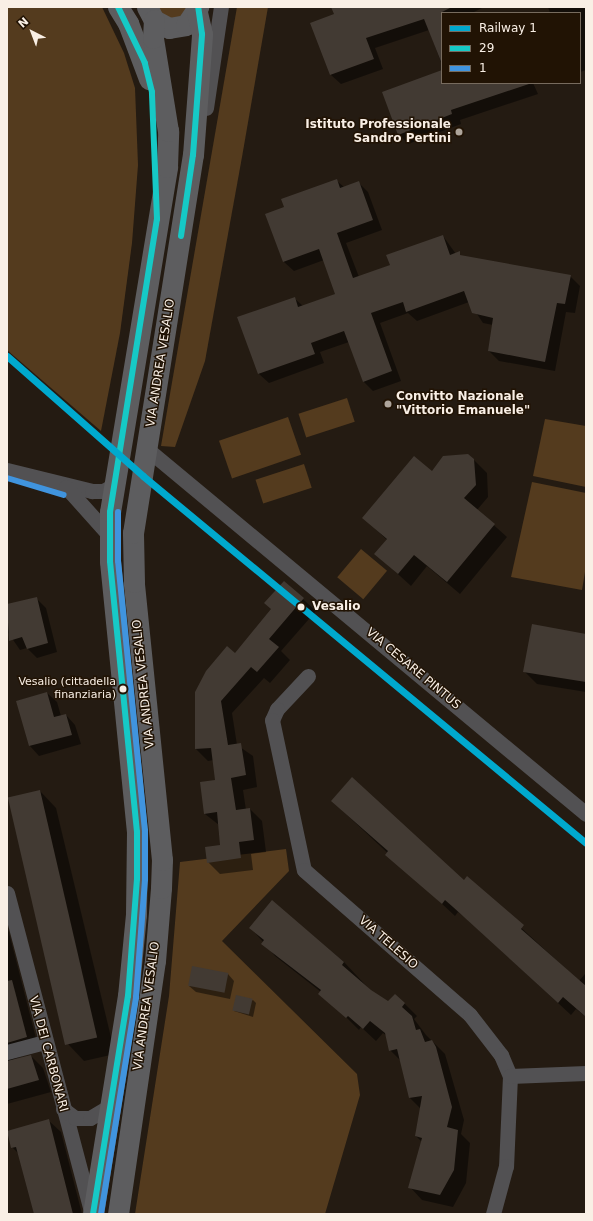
<!DOCTYPE html>
<style>
body{margin:0}
#map{position:relative;width:593px;height:1221px;overflow:hidden;background:#241b12;font-family:"DejaVu Sans",sans-serif}
div>[style]{position:absolute}
[style*='--x']{left:calc(var(--x)*1px);top:calc(var(--y)*1px);width:calc(var(--w)*1px);rotate:calc(var(--a)*1deg)}
.green>*{inset:0;background:#543b1e;transform-origin:0 0}
.shadow>*{inset:0;background:#0007}
.building>*{inset:0;background:#423a33;transform-origin:0 0}
.street>*{height:15px;margin:-7.5px;padding:0 7.5px;transform-origin:7.5px;border-radius:7.5px;background:#525153}
.secondary>*{height:21px;margin:-10.5px;padding:0 10.5px;transform-origin:10.5px;border-radius:10.5px;background:#5d5d5f}
.bus-1>*{height:6px;margin:-3px;padding:0 3px;transform-origin:3px;border-radius:3px;background:#16c9c6}
.bus-2>*{height:6px;margin:-3px;padding:0 3px;transform-origin:3px;border-radius:3px;background:#4094de}
.rail-1>*{height:7px;margin:-3.5px;padding:0 3.5px;transform-origin:3.5px;border-radius:3.5px;background:#00a9ce}
.dots>*{width:11px;height:11px;translate:-50% -50%;box-sizing:border-box;border:2px solid #211304;border-radius:50%}
span{translate:-50% -50%;white-space:nowrap;text-align:center;line-height:1.15;-webkit-text-stroke:3px #211304;paint-order:stroke}
.bus-label{font-size:11px;color:#f9efe5}
.right{translate:-100% -50%;text-align:right}
.poi-label{font-size:12px;color:#f9efe5;font-weight:700}
.left{translate:0 -50%;text-align:left}
.street-label{font-size:12px;color:#f9efe5}
.stop-label{font-size:12px;color:#f9efe5;font-weight:700}
.frame{position:absolute;inset:0;border:8px solid #f9efe5;pointer-events:none}
.legend{position:absolute;left:441px;top:12px;width:140px;height:72px;box-sizing:border-box;background:#211304;border:1px solid #776b5e;margin:0;padding:5px 7px;list-style:none;font-size:12px;color:#f9efe5}
.legend li{display:flex;align-items:center;gap:8px;height:20px}
.legend b{width:20px;border:1px solid #776b5e}
.north{position:absolute;left:12px;top:12px;width:40px;height:40px;-webkit-text-stroke:3px #211304;paint-order:stroke;rotate:318deg;font-size:11px;font-weight:700;line-height:16px;text-align:center;color:#f9efe5}
.north::after{content:'';display:block;margin:auto;width:14px;height:18px;background:#f9efe5;clip-path:polygon(50% 0,100% 100%,50% 72%,0 100%)}
</style>
<div id="map">
<div class="green">
<div style="clip-path:polygon(7px 7px,102px 7px,124px 53px,135px 88px,138px 165px,132px 243px,120px 333px,101px 431px,7px 350px)"></div>
<div style="clip-path:polygon(147px 7px,198px 7px,186px 25px)"></div>
<div style="clip-path:polygon(237px 7px,268px 7px,242px 157px,205px 361px,175px 447px,161px 446px)"></div>
<div style="left:347px;top:398px;width:25px;height:51px;rotate:72deg"></div>
<div style="left:288px;top:417px;width:40px;height:73px;rotate:71deg"></div>
<div style="clip-path:polygon(545px 419px,586px 426px,586px 487px,533px 476px)"></div>
<div style="left:304px;top:464px;width:25px;height:51px;rotate:72deg"></div>
<div style="clip-path:polygon(532px 482px,586px 493px,586px 566px,582px 590px,511px 577px)"></div>
<div style="left:361px;top:549px;width:34px;height:37px;rotate:40deg"></div>
<div style="clip-path:polygon(286px 849px,289px 871px,222px 941px,357px 1074px,360px 1095px,325px 1214px,135px 1214px,169px 996px,180px 862px)"></div>
</div>
<div class="shadow">
<div style="clip-path:polygon(332px 7px,484px 7px,472px 13px,442px 13px,442px 65px,429px 30px,375px 48px,383px 69px,341px 84px,331px 75px,311px 24px,335px 15px)"></div>
<div style="clip-path:polygon(548px 7px,586px 7px,586px 70px,580px 72px,580px 13px,550px 13px)"></div>
<div style="clip-path:polygon(442px 71px,442px 83px,533px 83px,538px 94px,460px 120px,461px 124px,408px 144px,399px 134px)"></div>
<div style="clip-path:polygon(337px 181px,344px 187px,358px 182px,368px 192px,382px 230px,346px 243px,359px 277px,391px 265px,443px 236px,456px 254px,463px 257px,570px 276px,580px 286px,575px 313px,566px 312px,555px 371px,499px 361px,489px 351px,493px 325px,483px 323px,469px 302px,417px 321px,408px 313px,380px 323px,401px 381px,373px 391px,363px 381px,349px 342px,320px 352px,324px 363px,269px 383px,259px 374px,239px 318px,294px 298px,303px 306px,336px 294px,324px 260px,294px 271px,284px 262px,286px 208px)"></div>
<div style="clip-path:polygon(474px 460px,487px 473px,488px 497px,477px 510px,507px 537px,460px 594px,427px 566px,411px 586px,376px 554px,387px 540px,364px 518px,432px 472px)"></div>
<div style="clip-path:polygon(284px 582px,316px 611px,281px 651px,290px 660px,270px 683px,264px 678px,232px 713px,237px 745px,253px 756px,257px 787px,243px 790px,246px 810px,250px 809px,262px 821px,266px 852px,251px 854px,253px 870px,220px 874px,208px 862px,221px 846px,219px 825px,205px 814px,216px 780px,214px 760px,208px 761px,196px 749px,196px 692px,235px 654px,272px 609px)"></div>
<div style="clip-path:polygon(36px 598px,46px 608px,57px 652px,37px 658px,27px 648px,20px 650px,7px 631px,7px 605px)"></div>
<div style="clip-path:polygon(586px 635px,586px 692px,537px 684px,524px 671px)"></div>
<div style="clip-path:polygon(47px 693px,57px 702px,61px 716px,66px 715px,75px 725px,81px 744px,39px 756px,30px 746px,17px 701px)"></div>
<div style="clip-path:polygon(40px 791px,56px 808px,115px 1054px,84px 1061px,68px 1044px)"></div>
<div style="clip-path:polygon(332px 801px,464px 882px,467px 878px,579px 981px,585px 974px,586px 1017px,576px 1009px,571px 1015px,467px 919px,458px 912px,455px 916px)"></div>
<div style="clip-path:polygon(273px 902px,344px 962px,371px 991px,388px 1002px,404px 1003px,417px 1016px,414px 1019px,426px 1035px,445px 1054px,464px 1120px,461px 1134px,470px 1143px,466px 1183px,453px 1207px,422px 1200px,410px 1187px,422px 1142px,416px 1136px,421px 1109px,410px 1098px,401px 1061px,390px 1050px,387px 1036px,383px 1033px,376px 1041px,361px 1027px,359px 1030px,321px 992px,275px 956px,251px 928px)"></div>
<div style="clip-path:polygon(7px 925px,39px 1050px,12px 1060px,31px 1056px,43px 1068px,51px 1092px,7px 1104px)"></div>
<div style="clip-path:polygon(193px 968px,228px 974px,234px 981px,230px 999px,196px 992px,189px 986px)"></div>
<div style="clip-path:polygon(253px 1000px,256px 1003px,253px 1017px,234px 1011px)"></div>
<div style="clip-path:polygon(48px 1120px,61px 1132px,82px 1214px,36px 1214px,19px 1154px,12px 1147px)"></div>
</div>
<div class="building">
<div style="clip-path:polygon(331px 7px,452px 7px,442px 12px,442px 64px,424px 19px,366px 38px,374px 59px,330px 75px,310px 23px,334px 14px)"></div>
<div style="clip-path:polygon(442px 70px,442px 83px,529px 84px,451px 110px,452px 114px,398px 135px,382px 92px)"></div>
<div style="clip-path:polygon(337px 179px,340px 188px,359px 181px,373px 220px,337px 233px,353px 278px,390px 265px,386px 255px,443px 235px,450px 255px,460px 251px,460px 255px,571px 275px,565px 304px,557px 303px,545px 362px,488px 351px,493px 318px,472px 313px,464px 291px,406px 312px,403px 302px,371px 313px,392px 371px,363px 382px,344px 331px,311px 343px,315px 354px,258px 374px,237px 317px,295px 297px,298px 307px,335px 294px,319px 249px,283px 262px,265px 214px,284px 207px,281px 199px)"></div>
<div style="clip-path:polygon(468px 454px,474px 459px,476px 485px,464px 498px,495px 524px,447px 582px,414px 555px,398px 574px,374px 554px,387px 539px,362px 518px,414px 456px,432px 471px,443px 456px)"></div>
<div style="clip-path:polygon(284px 581px,304px 598px,269px 639px,279px 647px,257px 672px,251px 667px,221px 701px,228px 745px,241px 743px,246px 775px,231px 778px,236px 810px,250px 808px,254px 840px,239px 842px,241px 858px,207px 863px,205px 847px,220px 845px,217px 812px,204px 814px,200px 782px,215px 780px,211px 748px,195px 749px,195px 692px,206px 671px,227px 646px,235px 653px,271px 609px,264px 603px)"></div>
<div style="clip-path:polygon(37px 597px,48px 643px,27px 649px,22px 637px,9px 641px,7px 604px)"></div>
<div style="clip-path:polygon(532px 624px,586px 634px,586px 682px,523px 672px)"></div>
<div style="clip-path:polygon(47px 692px,54px 717px,66px 714px,72px 735px,29px 746px,16px 701px)"></div>
<div style="clip-path:polygon(352px 777px,464px 880px,467px 876px,524px 925px,521px 929px,586px 986px,586px 1017px,563px 997px,558px 1003px,453px 907px,445px 900px,442px 904px,385px 855px,388px 851px,331px 801px)"></div>
<div style="left:40px;top:790px;width:254px;height:33px;rotate:77deg"></div>
<div style="clip-path:polygon(272px 900px,344px 962px,342px 965px,371px 990px,388px 1001px,395px 994px,405px 1003px,402px 1007px,412px 1016px,416px 1030px,420px 1029px,425px 1042px,432px 1040px,436px 1047px,452px 1107px,447px 1127px,458px 1130px,454px 1170px,440px 1195px,408px 1188px,422px 1138px,415px 1136px,422px 1096px,409px 1098px,397px 1049px,389px 1051px,385px 1033px,370px 1021px,363px 1029px,348px 1016px,346px 1018px,318px 994px,321px 990px,261px 944px,264px 940px,249px 928px)"></div>
<div style="left:192px;top:966px;width:37px;height:20px;rotate:11deg"></div>
<div style="clip-path:polygon(12px 980px,27px 1037px,7px 1043px,7px 981px)"></div>
<div style="left:236px;top:995px;width:17px;height:16px;rotate:13deg"></div>
<div style="clip-path:polygon(31px 1055px,39px 1080px,7px 1089px,7px 1061px)"></div>
<div style="clip-path:polygon(49px 1119px,73px 1214px,34px 1214px,16px 1147px,11px 1148px,7px 1131px)"></div>
</div>
<div class="street">
<div style="--x:206;--y:108;--w:102;--a:-81.6"></div>
<div style="--x:147;--y:449;--w:571;--a:39.74"></div>
<div style="--x:7;--y:470;--w:88;--a:13.9"></div>
<div style="--x:92;--y:491;--w:11;--a:0"></div>
<div style="--x:103;--y:491;--w:13;--a:-29"></div>
<div style="--x:66;--y:487;--w:66;--a:48.1"></div>
<div style="--x:308;--y:676;--w:45;--a:133.2"></div>
<div style="--x:277;--y:709;--w:12;--a:114"></div>
<div style="--x:272;--y:720;--w:153;--a:78"></div>
<div style="--x:304;--y:870;--w:220;--a:41.1"></div>
<div style="--x:470;--y:1015;--w:51;--a:52.2"></div>
<div style="--x:501;--y:1055;--w:23;--a:67"></div>
<div style="--x:510;--y:1076;--w:90;--a:92.5"></div>
<div style="--x:506;--y:1166;--w:50;--a:105.2"></div>
<div style="--x:7;--y:893;--w:329;--a:75.2"></div>
<div style="--x:7;--y:1052;--w:38;--a:-15"></div>
<div style="--x:510;--y:1076;--w:76;--a:-2.3"></div>
<div style="--x:63;--y:1109;--w:15;--a:37"></div>
<div style="--x:75;--y:1118;--w:15;--a:0"></div>
<div style="--x:90;--y:1118;--w:23;--a:-31"></div>
</div>
<div class="secondary">
<div style="--x:118;--y:7;--w:19;--a:58"></div>
<div style="--x:128;--y:23;--w:60;--a:69.4"></div>
<div style="--x:147;--y:7;--w:15;--a:62"></div>
<div style="--x:154;--y:20;--w:17;--a:28"></div>
<div style="--x:169;--y:28;--w:17;--a:-10"></div>
<div style="--x:186;--y:25;--w:22;--a:-56"></div>
<div style="--x:93;--y:1214;--w:221;--a:-80.9"></div>
<div style="--x:128;--y:996;--w:82;--a:-84.4"></div>
<div style="--x:136;--y:914;--w:82;--a:-89.3"></div>
<div style="--x:137;--y:832;--w:272;--a:-95.7"></div>
<div style="--x:110;--y:561;--w:49;--a:-90"></div>
<div style="--x:110;--y:512;--w:350;--a:-80.6"></div>
<div style="--x:167;--y:167;--w:36;--a:-88"></div>
<div style="--x:168;--y:131;--w:94;--a:-99.2"></div>
<div style="--x:153;--y:38;--w:18;--a:-87"></div>
<div style="--x:118;--y:1214;--w:256;--a:-81.7"></div>
<div style="--x:155;--y:961;--w:73;--a:-85.3"></div>
<div style="--x:161;--y:888;--w:28;--a:-88"></div>
<div style="--x:162;--y:860;--w:279;--a:-95.8"></div>
<div style="--x:134;--y:582;--w:49;--a:-91.2"></div>
<div style="--x:133;--y:533;--w:383;--a:-81"></div>
<div style="--x:193;--y:155;--w:121;--a:-85.7"></div>
<div style="--x:202;--y:34;--w:23;--a:-103"></div>
</div>
<div class="bus-1">
<div style="--x:181;--y:236;--w:82;--a:-81.6"></div>
<div style="--x:193;--y:155;--w:121;--a:-85.7"></div>
<div style="--x:202;--y:34;--w:27;--a:-98"></div>
<div style="--x:93;--y:1214;--w:221;--a:-80.9"></div>
<div style="--x:128;--y:996;--w:117;--a:-85.6"></div>
<div style="--x:137;--y:879;--w:47;--a:-90"></div>
<div style="--x:137;--y:832;--w:272;--a:-95.7"></div>
<div style="--x:110;--y:561;--w:49;--a:-90"></div>
<div style="--x:110;--y:512;--w:297;--a:-80.9"></div>
<div style="--x:157;--y:219;--w:127;--a:-92.3"></div>
<div style="--x:152;--y:92;--w:30;--a:-104"></div>
<div style="--x:145;--y:63;--w:62;--a:-115.7"></div>
</div>
<div class="bus-2">
<div style="--x:7;--y:478;--w:59;--a:16.6"></div>
<div style="--x:101;--y:1214;--w:220;--a:-80.8"></div>
<div style="--x:136;--y:997;--w:118;--a:-85.6"></div>
<div style="--x:145;--y:879;--w:48;--a:-90"></div>
<div style="--x:145;--y:831;--w:271;--a:-95.7"></div>
<div style="--x:118;--y:561;--w:49;--a:-90"></div>
</div>
<div class="rail-1">
<div style="--x:7;--y:356;--w:181;--a:41.4"></div>
<div style="--x:143;--y:476;--w:575;--a:39.64"></div>
</div>
<div class="dots">
<div style="left:459px;top:132px;background:#aea59b"></div>
<div style="left:388px;top:404px;background:#aea59b"></div>
<div style="left:301px;top:607px;background:#f9efe5"></div>
<div style="left:123px;top:689px;background:#f9efe5"></div>
</div>
<div class="bus-label">
<span class="right" style="left:116px;top:689px">Vesalio (cittadella<br>finanziaria)</span>
</div>
<div class="poi-label">
<span class="right" style="left:451px;top:132px">Istituto Professionale<br>Sandro Pertini</span>
<span class="left" style="left:396px;top:404px">Convitto Nazionale<br>"Vittorio Emanuele"</span>
</div>
<div class="street-label">
<span style="left:161px;top:363px;rotate:-81deg">VIA ANDREA VESALIO</span>
<span style="left:413px;top:669px;rotate:40deg">VIA CESARE PINTUS</span>
<span style="left:144px;top:684px;rotate:-96deg">VIA ANDREA VESALIO</span>
<span style="left:388px;top:943px;rotate:41deg">VIA TELESIO</span>
<span style="left:147px;top:1006px;rotate:-82deg">VIA ANDREA VESALIO</span>
<span style="left:48px;top:1054px;rotate:75deg">VIA DEI CARBONARI</span>
</div>
<div class="stop-label">
<span class="left" style="left:312px;top:607px">Vesalio</span>
</div>
<div class="frame"></div>
<ul class="legend">
<li><b style="height:5px;background:#00a9ce"></b>Railway 1</li>
<li><b style="height:5px;background:#16c9c6"></b>29</li>
<li><b style="height:5px;background:#4094de"></b>1</li>
</ul>
<div class="north">N</div>
</div>
